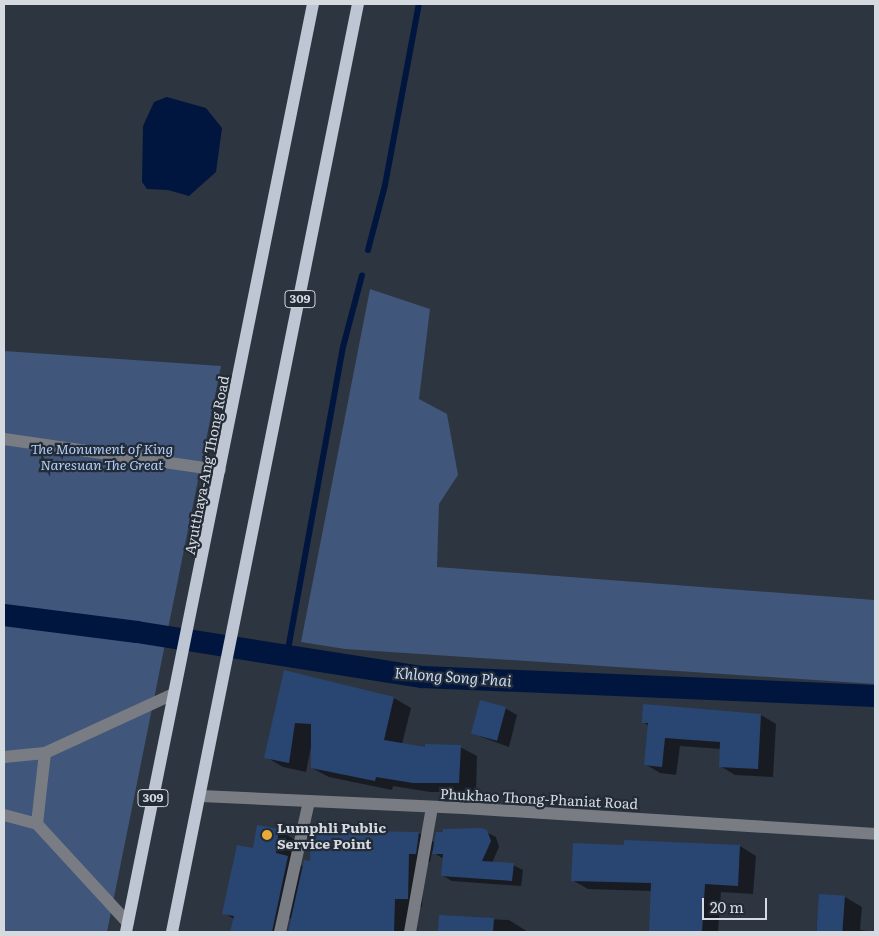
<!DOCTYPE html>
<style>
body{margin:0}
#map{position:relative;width:879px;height:936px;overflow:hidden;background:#2d3540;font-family:Literata,serif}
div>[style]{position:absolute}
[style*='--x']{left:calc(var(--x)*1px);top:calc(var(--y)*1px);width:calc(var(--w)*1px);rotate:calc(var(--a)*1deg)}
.green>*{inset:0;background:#40567a}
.water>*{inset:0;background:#00163f}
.shadow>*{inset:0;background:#0007}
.stream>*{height:6px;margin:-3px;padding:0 3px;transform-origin:3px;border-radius:3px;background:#00163f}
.canal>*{height:22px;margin:-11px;padding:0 11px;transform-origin:11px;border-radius:11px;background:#00163f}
.building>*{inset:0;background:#294673;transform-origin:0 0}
.minor>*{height:12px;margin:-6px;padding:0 6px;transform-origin:6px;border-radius:6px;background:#797d83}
.major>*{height:12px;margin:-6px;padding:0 6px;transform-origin:6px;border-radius:6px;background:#bec6d3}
.dots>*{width:14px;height:14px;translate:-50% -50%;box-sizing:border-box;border:2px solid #232b36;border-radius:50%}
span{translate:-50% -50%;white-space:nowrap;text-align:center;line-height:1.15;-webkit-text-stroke:4.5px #232b36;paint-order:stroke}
.shield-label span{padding:1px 4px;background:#232b36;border:1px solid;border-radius:4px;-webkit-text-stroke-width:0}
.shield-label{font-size:12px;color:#d5dae1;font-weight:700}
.park-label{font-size:14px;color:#afcbf7;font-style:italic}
.street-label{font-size:14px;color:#d5dae1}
.poi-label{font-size:14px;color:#d5dae1;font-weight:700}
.left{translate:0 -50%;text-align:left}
.water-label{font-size:15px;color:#c8dbf8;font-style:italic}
.frame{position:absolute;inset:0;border:5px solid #d5dae1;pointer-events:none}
.scale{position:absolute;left:702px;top:898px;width:65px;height:22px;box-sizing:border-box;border:2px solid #d5dae1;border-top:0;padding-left:6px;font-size:15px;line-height:18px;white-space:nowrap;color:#d5dae1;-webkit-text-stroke:4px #232b36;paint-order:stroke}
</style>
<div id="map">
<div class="green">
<div style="clip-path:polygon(370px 289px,430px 309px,419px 399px,447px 414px,458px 475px,439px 504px,437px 567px,875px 600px,875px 684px,345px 649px,301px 642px)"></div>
<div style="clip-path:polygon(4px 351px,221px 366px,107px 932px,4px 932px)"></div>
</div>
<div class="water">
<div style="clip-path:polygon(167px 97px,206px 108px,222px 128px,216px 172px,189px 196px,168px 190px,147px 189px,142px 182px,143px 126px,154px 102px)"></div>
</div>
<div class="shadow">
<div style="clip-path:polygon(285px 672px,394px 698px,411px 708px,402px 744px,426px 748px,460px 747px,477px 756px,476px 792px,430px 792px,393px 786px,392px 790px,329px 777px,312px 768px,312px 742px,306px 772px,283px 767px,266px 757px)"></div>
<div style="clip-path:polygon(505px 708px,517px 715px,509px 747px,473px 734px)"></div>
<div style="clip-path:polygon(761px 715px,776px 724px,773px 777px,735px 775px,720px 766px,721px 749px,680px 746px,676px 775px,660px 773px,645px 764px,649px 726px,643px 722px)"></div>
<div style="clip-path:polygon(279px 830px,295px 840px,292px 860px,304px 867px,312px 863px,312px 831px,419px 833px,435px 843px,486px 832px,496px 837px,499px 847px,492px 863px,513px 865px,523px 870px,521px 886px,452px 881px,443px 876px,444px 859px,432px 852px,430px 862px,424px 862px,422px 907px,410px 907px,409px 932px,293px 932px,295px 919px,285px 918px,282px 932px,232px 932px,234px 919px,224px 913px,254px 850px)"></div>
<div style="clip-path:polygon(625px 846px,740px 846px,756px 856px,753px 894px,721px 892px,718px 932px,650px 932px,652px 891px,588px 889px,572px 880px)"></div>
<div style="clip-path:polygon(820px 895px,845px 897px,862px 907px,860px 930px,875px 932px,816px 932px)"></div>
<div style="clip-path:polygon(440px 917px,509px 920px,528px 932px,439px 932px)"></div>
</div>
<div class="stream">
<div style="--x:368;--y:250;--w:67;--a:-75.3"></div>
<div style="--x:385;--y:185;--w:184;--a:-79.4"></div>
<div style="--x:287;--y:655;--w:313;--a:-79.7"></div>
<div style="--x:343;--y:347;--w:74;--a:-75.2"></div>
</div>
<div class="canal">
<div style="--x:4;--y:615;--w:134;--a:7.3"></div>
<div style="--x:137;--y:632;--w:289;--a:9"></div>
<div style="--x:422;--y:677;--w:453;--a:2.4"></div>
</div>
<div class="building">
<div style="clip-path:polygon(284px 670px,394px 697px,384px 740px,425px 747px,425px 744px,461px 745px,459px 783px,413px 783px,376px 777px,375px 781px,311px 768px,311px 724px,295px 723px,289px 763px,264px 758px)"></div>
<div style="left:480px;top:700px;width:27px;height:35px;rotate:15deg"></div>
<div style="clip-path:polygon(643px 704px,761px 714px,758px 769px,719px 767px,720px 742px,665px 738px,662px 767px,644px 765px,648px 723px,642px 723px)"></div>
<div style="clip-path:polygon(257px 825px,279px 829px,276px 853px,288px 856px,272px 932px,230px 932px,234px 916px,222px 914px,237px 845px,253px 848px)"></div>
<div style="clip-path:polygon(482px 828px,487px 830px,491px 841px,482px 861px,514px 863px,512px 881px,441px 876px,443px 854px,432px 854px,436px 832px,443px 832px,443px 829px)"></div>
<div style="clip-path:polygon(311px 830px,419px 832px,416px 854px,409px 854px,408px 899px,395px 899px,394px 932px,288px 932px,304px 860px,310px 861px)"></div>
<div style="clip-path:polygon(624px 840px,740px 845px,738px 886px,705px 884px,702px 932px,649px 932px,651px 883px,571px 881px,573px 843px,624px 845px)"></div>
<div style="left:819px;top:894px;width:26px;height:38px;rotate:4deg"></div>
<div style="clip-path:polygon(439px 915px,494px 918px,493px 932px,438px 932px)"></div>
</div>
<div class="minor">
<div style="--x:4;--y:439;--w:218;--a:8.2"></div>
<div style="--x:4;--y:757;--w:41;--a:-5.6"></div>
<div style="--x:45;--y:753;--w:141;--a:-24.7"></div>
<div style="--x:201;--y:796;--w:263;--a:2.6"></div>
<div style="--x:464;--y:808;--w:412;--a:3.6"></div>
<div style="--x:4;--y:815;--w:34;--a:15"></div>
<div style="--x:37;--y:824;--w:134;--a:47.4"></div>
<div style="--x:37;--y:824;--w:71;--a:-83.6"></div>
<div style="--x:280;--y:932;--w:134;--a:-77.5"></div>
<div style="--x:410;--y:932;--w:127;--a:-80"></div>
</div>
<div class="major">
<div style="--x:126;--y:932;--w:947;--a:-78.61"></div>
<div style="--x:172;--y:932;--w:946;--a:-78.67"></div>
</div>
<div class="dots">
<div style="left:267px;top:835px;background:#e8ab37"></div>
</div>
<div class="shield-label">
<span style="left:300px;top:299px">309</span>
<span style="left:153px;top:798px">309</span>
</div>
<div class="park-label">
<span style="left:102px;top:456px">The Monument of King<br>Naresuan The Great</span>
</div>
<div class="street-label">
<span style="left:206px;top:465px;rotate:-79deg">Ayutthaya-Ang Thong Road</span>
<span style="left:539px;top:798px;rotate:3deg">Phukhao Thong-Phaniat Road</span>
</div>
<div class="poi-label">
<span class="left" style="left:277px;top:835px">Lumphli Public<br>Service Point</span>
</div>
<div class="water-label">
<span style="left:453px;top:676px;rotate:4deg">Khlong Song Phai</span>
</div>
<div class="frame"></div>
<div class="scale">20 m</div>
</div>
